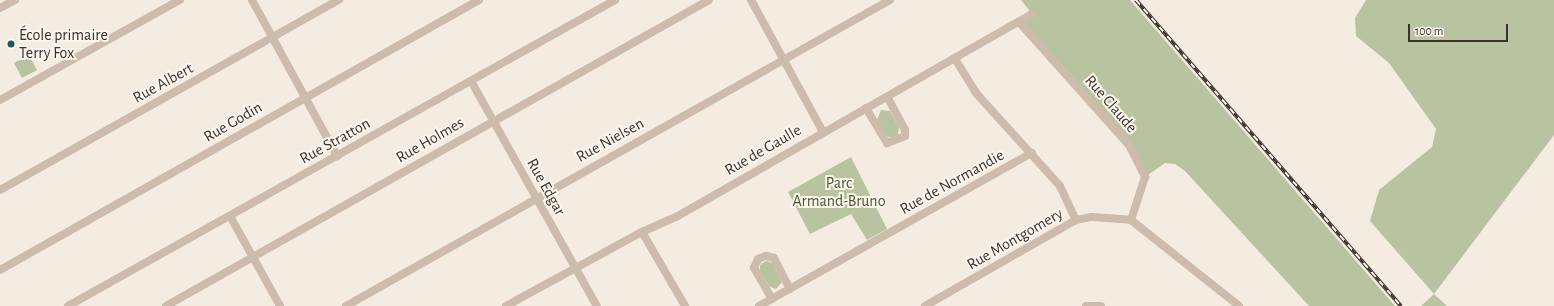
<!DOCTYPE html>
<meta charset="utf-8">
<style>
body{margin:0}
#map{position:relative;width:1554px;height:306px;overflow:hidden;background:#f4ebe1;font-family:"Alegreya Sans",sans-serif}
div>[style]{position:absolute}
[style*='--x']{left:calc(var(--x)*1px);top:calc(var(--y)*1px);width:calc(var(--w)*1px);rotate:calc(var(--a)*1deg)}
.green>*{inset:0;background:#b8c4a0;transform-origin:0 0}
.minor>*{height:8px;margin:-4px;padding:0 4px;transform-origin:4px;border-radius:4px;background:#cdbbac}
.rail>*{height:3.5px;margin-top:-1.75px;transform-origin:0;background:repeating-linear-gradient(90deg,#fbf5ee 0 6px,#3b302b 0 12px);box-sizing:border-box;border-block:1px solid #3b302b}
.dots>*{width:11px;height:11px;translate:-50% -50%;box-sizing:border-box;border:2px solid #fbf5ee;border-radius:50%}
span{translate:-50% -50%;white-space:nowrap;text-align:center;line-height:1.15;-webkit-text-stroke:4px #fbf5ee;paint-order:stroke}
.poi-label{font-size:16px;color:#3b302b}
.left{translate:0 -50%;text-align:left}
.street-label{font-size:16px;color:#3b302b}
.park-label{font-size:16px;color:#4a5a2e}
.scale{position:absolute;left:1408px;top:24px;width:100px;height:18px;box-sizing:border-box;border:2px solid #3b302b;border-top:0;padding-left:5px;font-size:12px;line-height:14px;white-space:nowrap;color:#3b302b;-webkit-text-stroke:3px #fbf5ee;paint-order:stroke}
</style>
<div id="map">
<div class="green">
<div style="clip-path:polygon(1021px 0,1130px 0,1395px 306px,1309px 306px,1185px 171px,1175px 164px,1165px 163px,1145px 177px,1129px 145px,1019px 22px,1032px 14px)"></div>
<div style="clip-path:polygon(1366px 0,1554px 0,1554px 135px,1434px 294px,1447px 306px,1421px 306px,1434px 294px,1370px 221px,1379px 190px,1432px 147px,1436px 129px,1389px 63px,1356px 36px,1355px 18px)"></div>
<div style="left:29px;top:55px;width:17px;height:17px;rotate:62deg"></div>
<div style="clip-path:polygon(881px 110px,890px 111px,899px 127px,898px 135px,892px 138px,887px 136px,877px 120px)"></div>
<div style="clip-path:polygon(851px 157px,887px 229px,867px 240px,851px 214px,810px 234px,788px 192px)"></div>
<div style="clip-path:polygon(766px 261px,773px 263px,782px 282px,776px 289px,770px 287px,760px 271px,760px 265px)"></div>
</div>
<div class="minor">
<div style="--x:252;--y:0;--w:178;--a:61.4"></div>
<div style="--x:751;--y:0;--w:150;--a:61.4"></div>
<div style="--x:0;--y:8;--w:17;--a:-28"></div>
<div style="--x:1019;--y:22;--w:165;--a:48.2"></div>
<div style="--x:1129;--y:145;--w:36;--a:63"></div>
<div style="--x:1145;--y:177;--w:45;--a:108"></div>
<div style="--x:955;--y:59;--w:40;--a:58"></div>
<div style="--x:976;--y:93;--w:125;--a:47.9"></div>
<div style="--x:1060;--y:186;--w:38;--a:65"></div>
<div style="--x:471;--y:81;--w:258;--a:60.8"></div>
<div style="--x:0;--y:100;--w:206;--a:-29.1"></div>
<div style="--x:866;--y:108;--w:41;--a:59"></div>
<div style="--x:887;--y:143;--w:19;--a:-21"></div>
<div style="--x:905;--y:136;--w:6;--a:-90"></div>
<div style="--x:905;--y:130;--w:38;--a:-118"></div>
<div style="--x:0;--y:190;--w:389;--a:-29.3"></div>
<div style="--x:230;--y:216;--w:103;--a:60.9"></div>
<div style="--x:642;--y:232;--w:86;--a:59.8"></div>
<div style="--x:0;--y:270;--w:550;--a:-29.41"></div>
<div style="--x:772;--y:299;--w:36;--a:-120"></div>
<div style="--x:754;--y:268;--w:10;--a:-66"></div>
<div style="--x:758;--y:259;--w:9;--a:-21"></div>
<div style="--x:766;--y:256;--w:8;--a:14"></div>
<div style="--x:774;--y:258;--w:35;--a:63"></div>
<div style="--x:68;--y:306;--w:627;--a:-29.22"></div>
<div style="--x:166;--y:306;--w:623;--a:-29.4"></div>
<div style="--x:346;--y:306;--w:624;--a:-29.36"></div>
<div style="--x:506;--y:306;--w:155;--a:-28.6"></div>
<div style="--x:642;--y:232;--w:37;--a:-24"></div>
<div style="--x:676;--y:217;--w:410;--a:-29.7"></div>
<div style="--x:759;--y:306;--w:313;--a:-29.3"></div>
<div style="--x:925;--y:306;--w:174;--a:-29.7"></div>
<div style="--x:1076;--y:220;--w:16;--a:-11"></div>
<div style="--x:1092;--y:217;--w:39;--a:4"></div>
<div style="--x:1131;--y:220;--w:138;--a:38.5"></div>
<div style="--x:1086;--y:306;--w:15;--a:0"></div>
</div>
<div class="rail">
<div style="--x:1136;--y:0;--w:405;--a:49.1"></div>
</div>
<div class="dots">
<div style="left:11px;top:44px;background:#1f5a5e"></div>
</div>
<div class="poi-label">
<span class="left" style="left:19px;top:44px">École primaire<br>Terry Fox</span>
</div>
<div class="street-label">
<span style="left:163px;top:83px;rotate:-29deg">Rue Albert</span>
<span style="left:1111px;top:104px;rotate:49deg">Rue Claude</span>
<span style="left:233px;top:122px;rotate:-30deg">Rue Godin</span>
<span style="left:430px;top:140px;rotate:-30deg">Rue Holmes</span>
<span style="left:610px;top:140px;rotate:-29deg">Rue Nielsen</span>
<span style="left:335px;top:141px;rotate:-29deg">Rue Stratton</span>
<span style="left:763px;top:150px;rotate:-30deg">Rue de Gaulle</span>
<span style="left:952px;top:182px;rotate:-29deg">Rue de Normandie</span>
<span style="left:546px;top:187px;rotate:61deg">Rue Edgar</span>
<span style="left:1015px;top:239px;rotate:-30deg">Rue Montgomery</span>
</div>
<div class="park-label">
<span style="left:839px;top:192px">Parc<br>Armand-Bruno</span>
</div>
<div class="scale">100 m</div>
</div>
